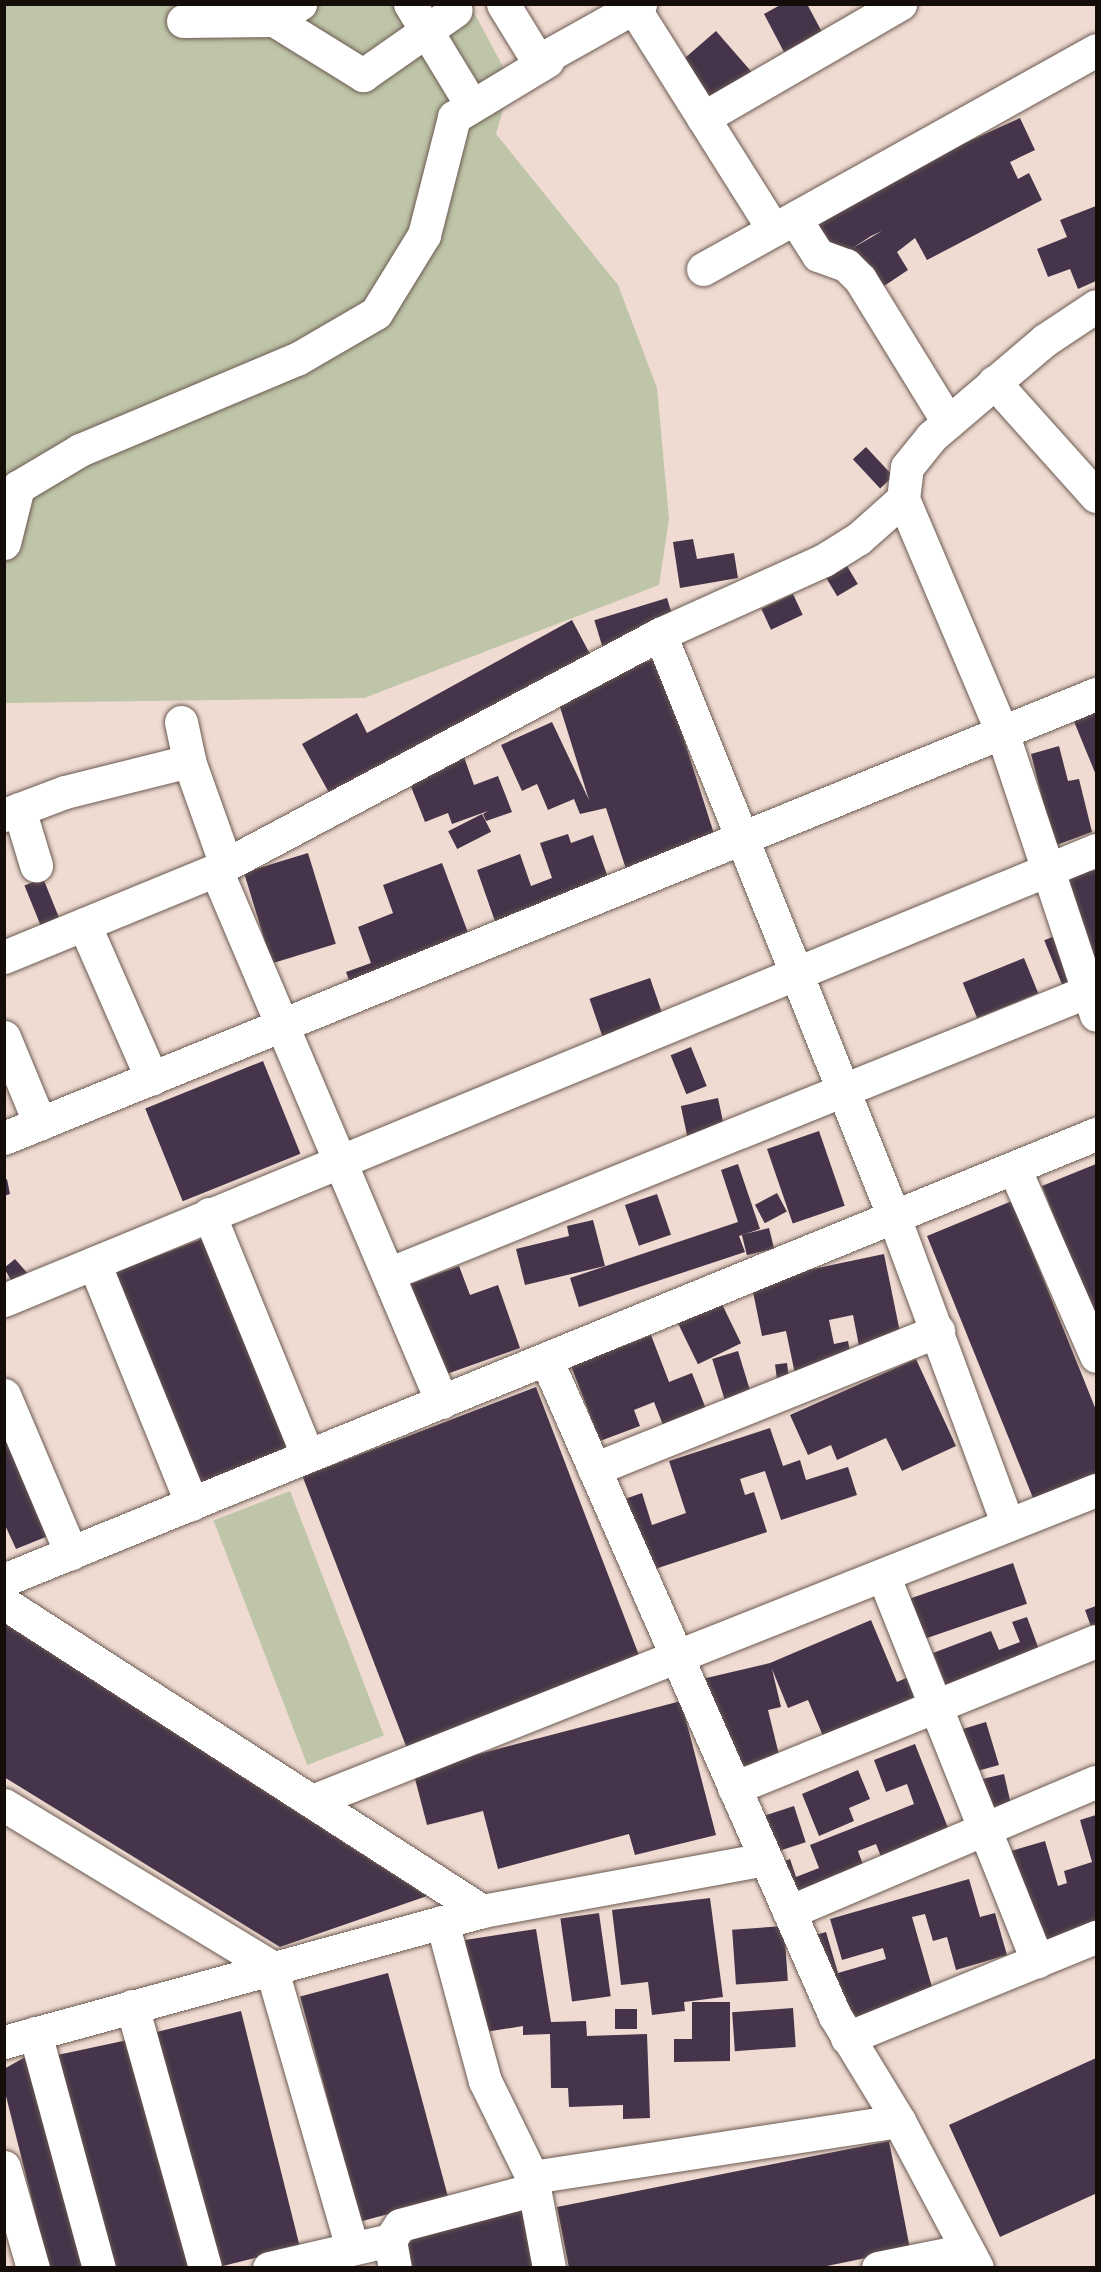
<!DOCTYPE html>
<style>
body{margin:0}
#map{position:relative;width:1101px;height:2272px;overflow:hidden;background:#efdbd1;font-family:Poppins,sans-serif}
div>[style]{position:absolute}
[style*='--x']{left:calc(var(--x)*1px);top:calc(var(--y)*1px);width:calc(var(--w)*1px);rotate:calc(var(--a)*1deg)}
.green>*{inset:0;background:#bec5a8;transform-origin:0 0}
.building>*{inset:0;background:#46354a;transform-origin:0 0}
.roads{filter:drop-shadow(0 0 2px #6b5a51) drop-shadow(0 0 2px #6b5a51)}
.minor>*{height:33px;margin:-16.5px;padding:0 16.5px;transform-origin:16.5px;border-radius:16.5px;background:#fff}
span{translate:-50% -50%;white-space:nowrap;text-align:center;line-height:1.15;-webkit-text-stroke:6px #efdbd1;paint-order:stroke}
.frame{position:absolute;inset:0;border:6px solid #140d0a;pointer-events:none}
</style>
<div id="map">
<div class="green">
<div style="clip-path:polygon(4px 5px,470px 5px,511px 82px,496px 134px,618px 285px,657px 388px,669px 519px,659px 585px,364px 698px,5px 703px)"></div>
<div style="left:290px;top:1491px;width:262px;height:82px;rotate:69deg"></div>
</div>
<div class="building">
<div style="clip-path:polygon(782px 4px,807px 4px,822px 32px,784px 52px,764px 14px)"></div>
<div style="left:716px;top:31px;width:56px;height:58px;rotate:49deg"></div>
<div style="clip-path:polygon(evenodd,1020px 118px,1035px 150px,1010px 162px,1018px 179px,1029px 173px,1042px 200px,927px 260px,915px 238px,897px 252px,908px 270px,881px 288px,808px 229px,958px 146px,1020px 118px,882px 231px,851px 249px,871px 236px,882px 231px)"></div>
<div style="clip-path:polygon(1096px 206px,1096px 281px,1078px 289px,1070px 269px,1048px 277px,1037px 249px,1067px 237px,1060px 220px)"></div>
<div style="left:866px;top:447px;width:40px;height:18px;rotate:47deg"></div>
<div style="clip-path:polygon(693px 539px,697px 559px,734px 553px,738px 578px,680px 588px,673px 542px)"></div>
<div style="left:847px;top:566px;width:21px;height:24px;rotate:59deg"></div>
<div style="left:793px;top:594px;width:23px;height:35px;rotate:65deg"></div>
<div style="left:667px;top:598px;width:27px;height:76px;rotate:73deg"></div>
<div style="clip-path:polygon(572px 620px,590px 654px,332px 798px,302px 744px,357px 713px,367px 733px)"></div>
<div style="clip-path:polygon(658px 658px,716px 840px,626px 869px,606px 808px,580px 814px,574px 799px,548px 810px,537px 784px,522px 791px,501px 745px,552px 722px,589px 800px,555px 691px)"></div>
<div style="clip-path:polygon(1096px 710px,1096px 775px,1073px 719px)"></div>
<div style="clip-path:polygon(1059px 746px,1068px 781px,1079px 779px,1092px 832px,1054px 846px,1031px 754px)"></div>
<div style="clip-path:polygon(464px 757px,474px 785px,498px 776px,512px 812px,486px 821px,483px 814px,488px 811px,452px 824px,448px 813px,425px 822px,408px 779px)"></div>
<div style="left:482px;top:814px;width:20px;height:38px;rotate:63deg"></div>
<div style="clip-path:polygon(568px 834px,571px 843px,593px 835px,611px 886px,497px 927px,477px 870px,520px 854px,531px 886px,552px 878px,540px 843px)"></div>
<div style="left:308px;top:853px;width:95px;height:67px;rotate:73deg"></div>
<div style="clip-path:polygon(442px 863px,473px 946px,354px 994px,346px 972px,371px 963px,358px 927px,393px 913px,383px 885px)"></div>
<div style="clip-path:polygon(1096px 870px,1096px 965px,1091px 967px,1067px 875px)"></div>
<div style="left:43px;top:878px;width:43px;height:20px;rotate:68deg"></div>
<div style="left:1060px;top:934px;width:50px;height:17px;rotate:68deg"></div>
<div style="left:1024px;top:958px;width:38px;height:66px;rotate:68deg"></div>
<div style="left:650px;top:978px;width:46px;height:64px;rotate:71deg"></div>
<div style="left:691px;top:1047px;width:42px;height:22px;rotate:68deg"></div>
<div style="left:263px;top:1061px;width:100px;height:127px;rotate:68deg"></div>
<div style="left:718px;top:1098px;width:35px;height:38px;rotate:78deg"></div>
<div style="left:819px;top:1131px;width:79px;height:55px;rotate:71deg"></div>
<div style="clip-path:polygon(738px 1164px,760px 1229px,739px 1236px,745px 1252px,579px 1307px,570px 1278px,738px 1222px,721px 1170px)"></div>
<div style="clip-path:polygon(1096px 1164px,1096px 1322px,1042px 1186px)"></div>
<div style="clip-path:polygon(7px 1179px,10px 1194px,4px 1196px,4px 1180px)"></div>
<div style="left:777px;top:1193px;width:21px;height:25px;rotate:62deg"></div>
<div style="left:657px;top:1194px;width:43px;height:34px;rotate:71deg"></div>
<div style="clip-path:polygon(1012px 1201px,1096px 1410px,1096px 1478px,1035px 1503px,927px 1236px)"></div>
<div style="clip-path:polygon(593px 1220px,605px 1266px,525px 1285px,516px 1249px,569px 1236px,567px 1226px)"></div>
<div style="left:769px;top:1228px;width:21px;height:28px;rotate:76deg"></div>
<div style="left:212px;top:1235px;width:228px;height:111px;rotate:69deg"></div>
<div style="clip-path:polygon(884px 1254px,901px 1337px,859px 1346px,853px 1315px,829px 1320px,834px 1344px,848px 1341px,852px 1362px,795px 1374px,786px 1331px,762px 1336px,751px 1282px)"></div>
<div style="clip-path:polygon(15px 1259px,29px 1275px,15px 1287px,4px 1268px)"></div>
<div style="clip-path:polygon(459px 1266px,470px 1295px,498px 1285px,520px 1348px,427px 1381px,394px 1290px)"></div>
<div style="left:720px;top:1300px;width:48px;height:48px;rotate:64deg"></div>
<div style="clip-path:polygon(651px 1335px,669px 1382px,692px 1373px,706px 1409px,663px 1425px,654px 1402px,634px 1410px,640px 1426px,600px 1441px,571px 1366px)"></div>
<div style="left:738px;top:1351px;width:48px;height:27px;rotate:73deg"></div>
<div style="clip-path:polygon(916px 1359px,956px 1446px,902px 1471px,886px 1438px,837px 1460px,831px 1445px,808px 1455px,790px 1415px)"></div>
<div style="left:787px;top:1363px;width:17px;height:12px;rotate:83deg"></div>
<div style="left:536px;top:1387px;width:292px;height:250px;rotate:69deg"></div>
<div style="clip-path:polygon(5px 1419px,53px 1534px,16px 1549px,5px 1525px)"></div>
<div style="clip-path:polygon(770px 1428px,783px 1466px,800px 1460px,806px 1480px,848px 1467px,857px 1495px,781px 1520px,765px 1471px,740px 1479px,745px 1495px,754px 1492px,767px 1532px,646px 1572px,622px 1500px,642px 1493px,652px 1525px,686px 1513px,669px 1461px)"></div>
<div style="left:1013px;top:1563px;width:43px;height:131px;rotate:71deg"></div>
<div style="clip-path:polygon(1096px 1606px,1096px 1634px,1094px 1635px,1085px 1610px)"></div>
<div style="clip-path:polygon(1027px 1617px,1041px 1655px,948px 1691px,933px 1653px,991px 1631px,999px 1650px,1020px 1642px,1012px 1622px)"></div>
<div style="clip-path:polygon(871px 1620px,897px 1682px,922px 1671px,932px 1695px,823px 1736px,808px 1700px,788px 1708px,772px 1669px,781px 1707px,768px 1710px,781px 1763px,725px 1776px,702px 1679px,770px 1663px)"></div>
<div style="clip-path:polygon(4px 1623px,427px 1896px,280px 1947px,4px 1777px)"></div>
<div style="clip-path:polygon(681px 1701px,716px 1835px,635px 1855px,629px 1834px,498px 1869px,483px 1811px,427px 1825px,413px 1771px)"></div>
<div style="clip-path:polygon(986px 1722px,999px 1765px,970px 1773px,943px 1735px)"></div>
<div style="clip-path:polygon(915px 1744px,952px 1838px,884px 1864px,876px 1844px,858px 1851px,866px 1873px,803px 1915px,765px 1869px,790px 1859px,796px 1877px,819px 1868px,810px 1845px,914px 1804px,907px 1784px,886px 1792px,874px 1760px)"></div>
<div style="clip-path:polygon(858px 1770px,870px 1799px,849px 1808px,854px 1821px,819px 1836px,802px 1794px)"></div>
<div style="left:1004px;top:1774px;width:32px;height:29px;rotate:77deg"></div>
<div style="left:794px;top:1806px;width:38px;height:38px;rotate:72deg"></div>
<div style="clip-path:polygon(1096px 1815px,1096px 1926px,1026px 1954px,997px 1855px,1045px 1841px,1058px 1886px,1067px 1883px,1064px 1871px,1092px 1862px,1080px 1820px)"></div>
<div style="clip-path:polygon(969px 1879px,980px 1917px,995px 1913px,1007px 1955px,956px 1970px,947px 1937px,933px 1941px,925px 1914px,912px 1917px,936px 2001px,832px 2031px,812px 1936px,826px 1932px,838px 1973px,886px 1959px,883px 1948px,842px 1960px,830px 1919px)"></div>
<div style="clip-path:polygon(710px 1898px,723px 1997px,684px 2002px,685px 2011px,652px 2015px,648px 1982px,621px 1985px,612px 1910px)"></div>
<div style="left:599px;top:1913px;width:84px;height:39px;rotate:82deg"></div>
<div style="left:784px;top:1926px;width:55px;height:52px;rotate:86deg"></div>
<div style="clip-path:polygon(536px 1929px,551px 2022px,586px 2021px,587px 2036px,647px 2034px,650px 2118px,623px 2119px,623px 2105px,569px 2107px,568px 2088px,551px 2088px,550px 2034px,523px 2035px,523px 2026px,479px 2033px,465px 1940px)"></div>
<div style="left:388px;top:1973px;width:233px;height:91px;rotate:75deg"></div>
<div style="clip-path:polygon(692px 2002px,730px 2002px,730px 2061px,674px 2062px,674px 2039px,692px 2039px)"></div>
<div style="left:793px;top:2008px;width:39px;height:61px;rotate:86deg"></div>
<div style="left:637px;top:2009px;width:20px;height:22px;rotate:90deg"></div>
<div style="left:241px;top:2011px;width:243px;height:91px;rotate:76deg"></div>
<div style="clip-path:polygon(137px 2038px,196px 2268px,108px 2268px,48px 2057px)"></div>
<div style="clip-path:polygon(34px 2052px,88px 2268px,49px 2268px,4px 2088px,4px 2069px)"></div>
<div style="clip-path:polygon(1096px 2058px,1096px 2198px,1095px 2194px,1000px 2237px,949px 2125px)"></div>
<div style="clip-path:polygon(889px 2141px,910px 2249px,817px 2268px,569px 2268px,557px 2207px)"></div>
<div style="clip-path:polygon(522px 2209px,533px 2268px,409px 2268px,402px 2232px)"></div>
</div>
<div class="roads">
<div class="minor">
<div style="--x:410;--y:4;--w:119;--a:58.7"></div>
<div style="--x:503;--y:4;--w:67;--a:58.4"></div>
<div style="--x:538;--y:61;--w:117;--a:-29.2"></div>
<div style="--x:634;--y:8;--w:262;--a:57.8"></div>
<div style="--x:274;--y:20;--w:105;--a:31.7"></div>
<div style="--x:363;--y:75;--w:113;--a:-35"></div>
<div style="--x:183;--y:21;--w:91;--a:-0.6"></div>
<div style="--x:274;--y:20;--w:31;--a:-32"></div>
<div style="--x:703;--y:118;--w:228;--a:-30.1"></div>
<div style="--x:795;--y:219;--w:43;--a:57.4"></div>
<div style="--x:818;--y:255;--w:30;--a:20"></div>
<div style="--x:846;--y:265;--w:20;--a:45"></div>
<div style="--x:860;--y:279;--w:168;--a:58.4"></div>
<div style="--x:703;--y:269;--w:450;--a:-29.1"></div>
<div style="--x:994;--y:382;--w:153;--a:48.2"></div>
<div style="--x:903;--y:499;--w:253;--a:67"></div>
<div style="--x:1002;--y:732;--w:298;--a:71.6"></div>
<div style="--x:4;--y:543;--w:58;--a:-76"></div>
<div style="--x:18;--y:487;--w:72;--a:-30.8"></div>
<div style="--x:80;--y:450;--w:235;--a:-22.8"></div>
<div style="--x:297;--y:359;--w:91;--a:-30.2"></div>
<div style="--x:376;--y:313;--w:92;--a:-58.4"></div>
<div style="--x:424;--y:235;--w:122;--a:-75.7"></div>
<div style="--x:454;--y:117;--w:109;--a:-31.1"></div>
<div style="--x:660;--y:634;--w:628;--a:68.13"></div>
<div style="--x:894;--y:1217;--w:328;--a:69.7"></div>
<div style="--x:181;--y:722;--w:40;--a:78"></div>
<div style="--x:189;--y:761;--w:110;--a:70.4"></div>
<div style="--x:19;--y:809;--w:59;--a:73.1"></div>
<div style="--x:4;--y:815;--w:65;--a:-20.7"></div>
<div style="--x:65;--y:792;--w:128;--a:-14"></div>
<div style="--x:216;--y:870;--w:503;--a:-27.99"></div>
<div style="--x:660;--y:634;--w:180;--a:-24.3"></div>
<div style="--x:824;--y:560;--w:40;--a:-32"></div>
<div style="--x:858;--y:539;--w:60;--a:-41.6"></div>
<div style="--x:903;--y:499;--w:32;--a:-83"></div>
<div style="--x:907;--y:467;--w:38;--a:-51"></div>
<div style="--x:931;--y:437;--w:150;--a:-40.4"></div>
<div style="--x:1045;--y:340;--w:61;--a:-33.7"></div>
<div style="--x:84;--y:924;--w:169;--a:66.3"></div>
<div style="--x:4;--y:957;--w:229;--a:-22.3"></div>
<div style="--x:216;--y:870;--w:578;--a:66.98"></div>
<div style="--x:4;--y:1037;--w:94;--a:67.5"></div>
<div style="--x:4;--y:1138;--w:1179;--a:-22.13"></div>
<div style="--x:1014;--y:1168;--w:205;--a:66.4"></div>
<div style="--x:209;--y:1214;--w:261;--a:67.8"></div>
<div style="--x:94;--y:1263;--w:260;--a:67.9"></div>
<div style="--x:388;--y:1274;--w:764;--a:-22"></div>
<div style="--x:4;--y:1300;--w:1181;--a:-22.4"></div>
<div style="--x:546;--y:1359;--w:718;--a:66.26"></div>
<div style="--x:835;--y:2016;--w:123;--a:58.6"></div>
<div style="--x:899;--y:2121;--w:166;--a:62"></div>
<div style="--x:4;--y:1395;--w:172;--a:67"></div>
<div style="--x:594;--y:1469;--w:371;--a:-21.9"></div>
<div style="--x:883;--y:1575;--w:416;--a:68.2"></div>
<div style="--x:4;--y:1580;--w:1180;--a:-22.22"></div>
<div style="--x:4;--y:1603;--w:569;--a:32.8"></div>
<div style="--x:734;--y:1788;--w:391;--a:-22.1"></div>
<div style="--x:312;--y:1801;--w:843;--a:-21.64"></div>
<div style="--x:4;--y:1805;--w:312;--a:31.2"></div>
<div style="--x:271;--y:1967;--w:292;--a:73.9"></div>
<div style="--x:789;--y:1912;--w:333;--a:-23"></div>
<div style="--x:442;--y:1922;--w:165;--a:74.9"></div>
<div style="--x:485;--y:2081;--w:107;--a:63.9"></div>
<div style="--x:532;--y:2177;--w:93;--a:79.4"></div>
<div style="--x:132;--y:2006;--w:272;--a:74.4"></div>
<div style="--x:35;--y:2033;--w:244;--a:74.8"></div>
<div style="--x:847;--y:2038;--w:269;--a:-22.1"></div>
<div style="--x:4;--y:2042;--w:496;--a:-15.3"></div>
<div style="--x:482;--y:1911;--w:288;--a:-10.4"></div>
<div style="--x:4;--y:2167;--w:105;--a:74"></div>
<div style="--x:532;--y:2177;--w:371;--a:-8.7"></div>
<div style="--x:390;--y:2240;--w:18;--a:-56"></div>
<div style="--x:400;--y:2225;--w:140;--a:-14.9"></div>
<div style="--x:269;--y:2268;--w:124;--a:-13"></div>
<div style="--x:390;--y:2240;--w:28;--a:80"></div>
<div style="--x:878;--y:2268;--w:91;--a:-11.4"></div>
</div>
</div>
<div class="frame"></div>
</div>
